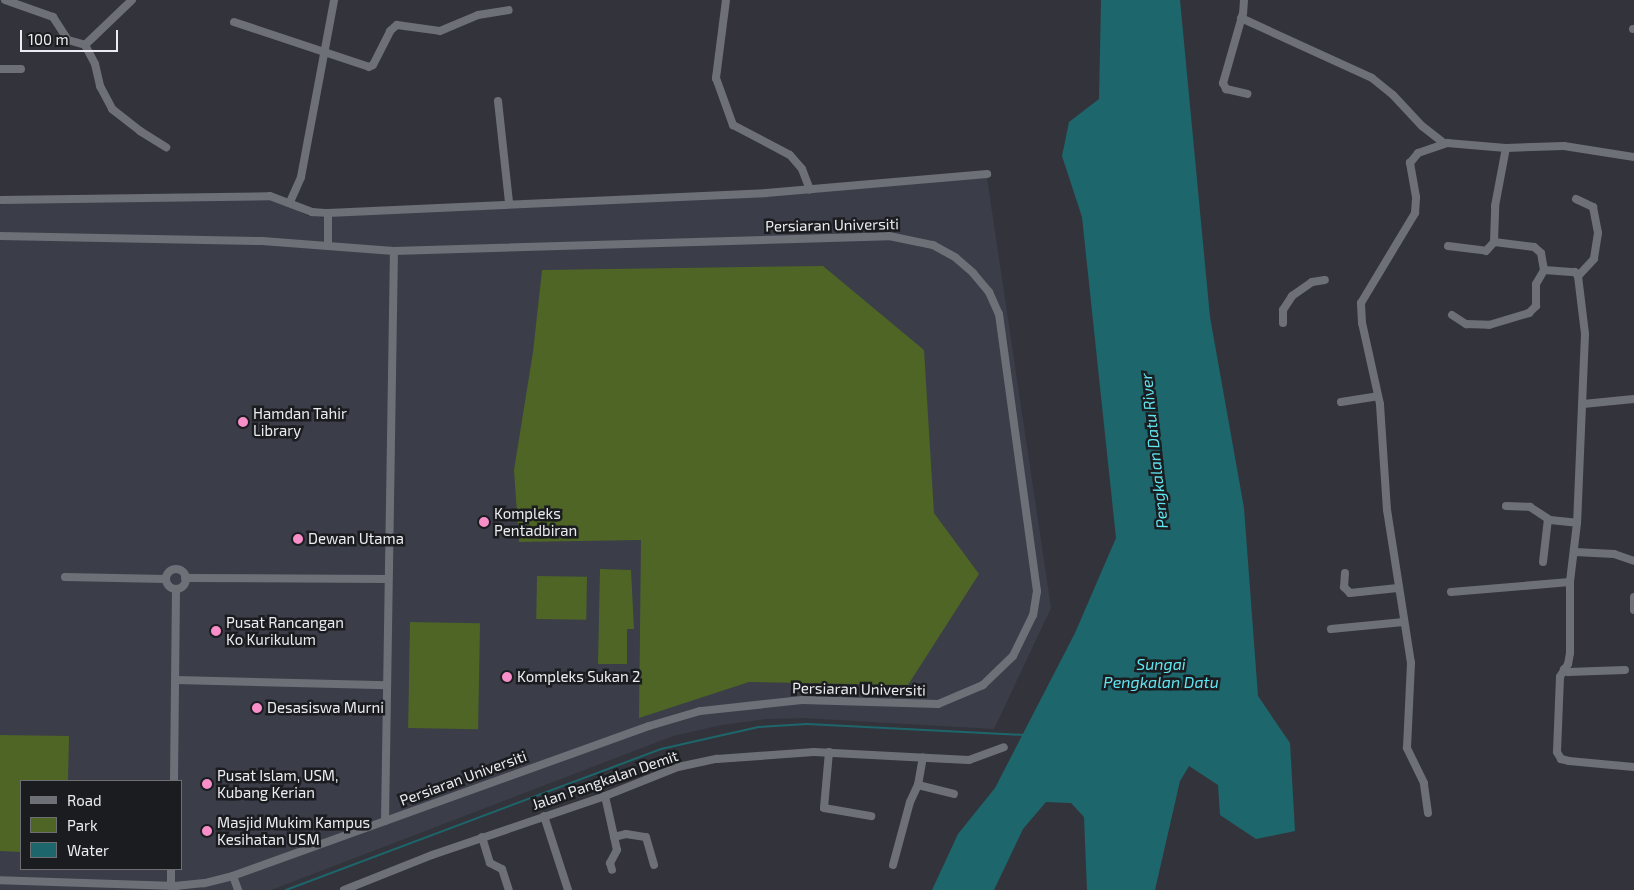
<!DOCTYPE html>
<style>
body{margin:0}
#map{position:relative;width:1634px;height:890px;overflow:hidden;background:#33343b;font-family:"Exo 2",sans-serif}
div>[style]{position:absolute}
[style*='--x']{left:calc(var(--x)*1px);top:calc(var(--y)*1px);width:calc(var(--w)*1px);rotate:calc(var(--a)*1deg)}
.built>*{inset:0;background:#3b3d49}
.green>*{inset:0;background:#4e6526;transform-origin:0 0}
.water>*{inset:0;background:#1d666c}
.stream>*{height:2px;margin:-1px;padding:0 1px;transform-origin:1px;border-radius:1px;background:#1d666c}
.minor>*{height:8px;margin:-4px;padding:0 4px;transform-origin:4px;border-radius:4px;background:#6e7077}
.minor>.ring{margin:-4px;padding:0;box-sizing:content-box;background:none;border:8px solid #6e7077;border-radius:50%}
.dots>*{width:14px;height:14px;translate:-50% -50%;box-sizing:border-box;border:2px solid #1b1c1f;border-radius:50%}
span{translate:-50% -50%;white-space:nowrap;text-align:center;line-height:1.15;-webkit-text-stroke:5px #1b1c1f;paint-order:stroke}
.street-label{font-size:15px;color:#ebecf0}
.poi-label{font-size:15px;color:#ebecf0}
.left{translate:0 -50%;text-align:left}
.water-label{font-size:16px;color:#5fe5f0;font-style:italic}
.legend{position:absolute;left:20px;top:780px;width:162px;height:90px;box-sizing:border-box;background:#1b1c1f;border:1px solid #6e6f73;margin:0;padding:6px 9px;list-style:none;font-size:15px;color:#ebecf0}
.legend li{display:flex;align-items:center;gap:10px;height:25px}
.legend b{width:25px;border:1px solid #6e6f73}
.scale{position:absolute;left:20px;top:30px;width:98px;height:22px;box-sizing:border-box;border:2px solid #ebecf0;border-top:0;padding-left:6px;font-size:15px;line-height:18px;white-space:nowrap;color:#ebecf0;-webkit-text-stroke:4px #1b1c1f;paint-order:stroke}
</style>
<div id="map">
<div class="built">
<div style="clip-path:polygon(evenodd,987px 178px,1051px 608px,994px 729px,804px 718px,766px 719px,722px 725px,673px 736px,271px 890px,0 890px,0 205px,7px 202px,272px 198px,308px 216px,318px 215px,321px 218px,335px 217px,338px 213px,987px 178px,21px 781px,181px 781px,181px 869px,21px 869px,21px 781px)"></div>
</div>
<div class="green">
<div style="clip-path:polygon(823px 266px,924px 350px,934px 513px,979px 574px,908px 685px,749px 682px,639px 718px,641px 540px,519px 542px,514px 470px,533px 352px,542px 270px)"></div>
<div style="clip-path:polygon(600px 569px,631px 570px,634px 629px,627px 629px,627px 664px,598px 664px)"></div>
<div style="left:537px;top:576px;width:50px;height:43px;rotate:1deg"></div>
<div style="left:410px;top:622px;width:70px;height:106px;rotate:1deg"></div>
<div style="clip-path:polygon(0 735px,69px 736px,68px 781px,21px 781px,21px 852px,0 851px)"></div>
</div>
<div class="water">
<div style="clip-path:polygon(1101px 0,1180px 0,1210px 317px,1244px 508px,1258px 696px,1290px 743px,1295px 831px,1256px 839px,1220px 815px,1218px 785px,1189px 766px,1180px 781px,1155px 890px,1087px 890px,1084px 817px,1071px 803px,1046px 802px,1023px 829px,994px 890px,932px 890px,958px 834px,995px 788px,1075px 633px,1116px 538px,1082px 217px,1062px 156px,1069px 122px,1099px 99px)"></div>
</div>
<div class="stream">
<div style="--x:286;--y:890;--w:401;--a:-20.6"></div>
<div style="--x:661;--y:749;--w:100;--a:-12.7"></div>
<div style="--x:759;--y:727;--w:48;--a:-3.6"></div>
<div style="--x:807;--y:724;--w:218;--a:2.9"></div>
</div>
<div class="minor">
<div style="--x:5;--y:0;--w:51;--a:19.5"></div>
<div style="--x:53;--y:17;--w:27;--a:57"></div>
<div style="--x:68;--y:40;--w:18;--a:16"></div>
<div style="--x:85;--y:45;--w:21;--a:62"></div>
<div style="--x:95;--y:64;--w:23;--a:77"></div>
<div style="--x:100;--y:86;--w:26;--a:62"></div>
<div style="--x:112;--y:109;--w:36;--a:38"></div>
<div style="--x:140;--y:131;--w:31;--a:32"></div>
<div style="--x:726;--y:0;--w:79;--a:97.3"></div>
<div style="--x:716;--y:78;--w:50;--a:70.1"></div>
<div style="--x:733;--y:125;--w:64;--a:27.8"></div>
<div style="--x:790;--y:155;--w:18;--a:49"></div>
<div style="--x:802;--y:169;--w:22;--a:69"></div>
<div style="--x:1244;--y:0;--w:13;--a:94"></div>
<div style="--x:1243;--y:13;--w:73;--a:105.9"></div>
<div style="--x:1223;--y:83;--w:7;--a:63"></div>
<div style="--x:1226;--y:89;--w:22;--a:13"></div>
<div style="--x:1241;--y:18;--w:144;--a:24.6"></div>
<div style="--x:1372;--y:78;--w:27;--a:39"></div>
<div style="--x:1393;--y:95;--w:42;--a:46.9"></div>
<div style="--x:1422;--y:126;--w:28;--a:38"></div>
<div style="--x:234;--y:22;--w:142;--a:18.4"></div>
<div style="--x:369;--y:67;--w:4;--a:-27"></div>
<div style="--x:373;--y:65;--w:38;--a:-63"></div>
<div style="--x:390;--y:31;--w:9;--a:-41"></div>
<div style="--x:397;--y:25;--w:43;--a:7.9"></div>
<div style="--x:440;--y:31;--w:41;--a:-22.8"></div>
<div style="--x:478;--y:15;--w:31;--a:-9"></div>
<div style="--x:1633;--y:29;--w:1;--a:0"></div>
<div style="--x:85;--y:45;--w:65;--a:-43.8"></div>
<div style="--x:0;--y:69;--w:21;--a:0"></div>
<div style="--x:498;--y:101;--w:102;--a:83.8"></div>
<div style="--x:1576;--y:199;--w:19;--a:25"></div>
<div style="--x:1593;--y:207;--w:26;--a:79"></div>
<div style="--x:1598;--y:233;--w:26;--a:99"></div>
<div style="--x:1594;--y:259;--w:23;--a:133"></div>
<div style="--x:0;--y:200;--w:270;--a:-0.8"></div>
<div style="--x:270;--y:196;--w:45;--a:20.9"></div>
<div style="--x:312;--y:212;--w:16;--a:4"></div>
<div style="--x:328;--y:213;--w:438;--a:-2.6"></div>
<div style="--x:766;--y:193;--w:222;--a:-4.9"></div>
<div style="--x:290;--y:202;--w:27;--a:-66"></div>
<div style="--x:301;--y:177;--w:180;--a:-79.4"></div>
<div style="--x:328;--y:213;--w:32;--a:90"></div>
<div style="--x:0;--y:236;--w:262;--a:1.1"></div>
<div style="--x:262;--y:241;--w:132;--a:4.3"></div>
<div style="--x:394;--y:251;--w:495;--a:-1.7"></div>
<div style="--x:889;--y:236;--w:45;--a:11.6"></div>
<div style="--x:933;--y:245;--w:26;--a:29"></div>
<div style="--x:956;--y:258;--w:23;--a:41"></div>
<div style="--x:973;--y:273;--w:25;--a:50"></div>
<div style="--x:989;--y:292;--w:24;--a:66"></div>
<div style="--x:999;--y:314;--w:280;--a:82.2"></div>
<div style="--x:1037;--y:591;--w:24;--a:99"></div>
<div style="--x:1033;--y:615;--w:46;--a:116"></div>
<div style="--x:1013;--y:656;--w:42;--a:136"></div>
<div style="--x:983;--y:685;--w:49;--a:157.1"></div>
<div style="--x:938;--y:704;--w:136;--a:-178.3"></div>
<div style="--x:802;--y:700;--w:103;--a:173.8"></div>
<div style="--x:700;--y:711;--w:53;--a:163.6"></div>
<div style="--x:649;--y:726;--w:442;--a:160.2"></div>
<div style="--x:233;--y:876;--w:30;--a:166"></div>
<div style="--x:204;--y:883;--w:27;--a:174"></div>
<div style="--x:177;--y:886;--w:177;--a:-178.1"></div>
<div style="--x:1448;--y:246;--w:38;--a:7"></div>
<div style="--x:1486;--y:251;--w:12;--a:-48"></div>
<div style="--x:1544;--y:270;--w:31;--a:4"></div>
<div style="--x:1575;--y:272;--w:5;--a:53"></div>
<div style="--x:1578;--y:276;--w:58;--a:83.1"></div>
<div style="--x:1585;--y:334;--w:189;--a:92.4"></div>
<div style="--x:1577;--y:523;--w:59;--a:96.8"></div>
<div style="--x:1570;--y:582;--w:71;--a:90"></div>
<div style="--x:1570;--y:653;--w:11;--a:100"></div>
<div style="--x:1568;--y:664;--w:15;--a:122"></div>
<div style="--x:1560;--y:677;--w:75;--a:92.3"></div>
<div style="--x:1557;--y:752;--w:8;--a:60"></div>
<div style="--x:1561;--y:759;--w:8;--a:14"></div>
<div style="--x:1569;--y:761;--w:65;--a:5.3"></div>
<div style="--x:1452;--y:315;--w:17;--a:33"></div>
<div style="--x:1466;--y:324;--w:23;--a:2"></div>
<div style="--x:1489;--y:325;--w:42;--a:-16.7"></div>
<div style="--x:1529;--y:313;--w:10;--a:-45"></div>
<div style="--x:1536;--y:306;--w:22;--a:-90"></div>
<div style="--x:1536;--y:284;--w:16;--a:-60"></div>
<div style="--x:1544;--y:270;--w:17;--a:-100"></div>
<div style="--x:1541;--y:253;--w:9;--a:-139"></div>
<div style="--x:1534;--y:247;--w:40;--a:-172.9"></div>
<div style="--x:1494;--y:242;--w:36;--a:-88"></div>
<div style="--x:1495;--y:206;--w:59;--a:-79.3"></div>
<div style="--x:1283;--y:323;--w:13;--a:-90"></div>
<div style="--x:1283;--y:310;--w:17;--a:-57"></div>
<div style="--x:1292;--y:296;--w:24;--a:-35"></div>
<div style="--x:1312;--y:282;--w:13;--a:-9"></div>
<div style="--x:1341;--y:402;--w:37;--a:-9"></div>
<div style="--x:1583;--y:404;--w:51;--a:-5.6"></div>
<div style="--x:1506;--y:506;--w:24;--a:2"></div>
<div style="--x:1530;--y:507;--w:24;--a:33"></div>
<div style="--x:1550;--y:520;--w:27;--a:6"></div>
<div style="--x:1575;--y:552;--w:39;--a:3"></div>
<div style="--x:1614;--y:554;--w:21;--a:19"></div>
<div style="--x:1543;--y:562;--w:43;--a:-83.4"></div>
<div class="ring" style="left:166px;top:569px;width:12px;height:12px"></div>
<div style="--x:1345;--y:573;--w:14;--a:94"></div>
<div style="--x:1344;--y:587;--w:8;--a:45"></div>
<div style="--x:1350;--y:593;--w:48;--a:-5.9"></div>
<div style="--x:65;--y:577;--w:101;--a:1.1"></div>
<div style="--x:185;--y:578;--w:203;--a:0.3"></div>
<div style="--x:1451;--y:592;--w:119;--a:-4.8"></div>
<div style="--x:1634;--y:597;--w:13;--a:90"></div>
<div style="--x:1331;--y:629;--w:73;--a:-5.5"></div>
<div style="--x:1564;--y:669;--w:5;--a:37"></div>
<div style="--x:1568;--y:672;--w:57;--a:-2"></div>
<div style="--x:176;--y:680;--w:211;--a:1.4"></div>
<div style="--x:829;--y:752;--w:56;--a:95.1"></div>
<div style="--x:824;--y:808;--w:48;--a:9.7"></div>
<div style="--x:174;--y:781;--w:192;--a:-89.4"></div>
<div style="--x:918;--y:785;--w:37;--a:14"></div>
<div style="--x:605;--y:796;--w:55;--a:77.5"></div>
<div style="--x:617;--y:850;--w:15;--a:118"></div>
<div style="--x:610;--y:863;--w:7;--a:74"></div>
<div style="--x:1428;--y:813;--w:30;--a:-98"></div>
<div style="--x:1424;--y:783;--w:39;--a:-116"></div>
<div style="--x:1407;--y:748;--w:85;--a:-87.3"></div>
<div style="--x:1411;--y:663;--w:155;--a:-98.9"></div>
<div style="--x:1387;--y:510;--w:106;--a:-93.8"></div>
<div style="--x:1380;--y:404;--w:83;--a:-102.5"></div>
<div style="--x:1362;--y:323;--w:20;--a:-93"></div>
<div style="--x:1361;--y:303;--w:105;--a:-59"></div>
<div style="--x:1415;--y:213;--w:16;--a:-86"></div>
<div style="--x:1416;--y:197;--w:35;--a:-100"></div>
<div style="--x:1410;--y:163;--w:13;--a:-51"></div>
<div style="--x:1418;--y:153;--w:31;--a:-19"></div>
<div style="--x:1447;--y:143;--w:59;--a:4.8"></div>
<div style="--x:1506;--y:148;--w:58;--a:-2"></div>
<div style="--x:1564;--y:146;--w:71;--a:8.9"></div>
<div style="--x:544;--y:816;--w:78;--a:72"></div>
<div style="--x:385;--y:821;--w:570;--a:-89.1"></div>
<div style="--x:482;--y:837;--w:27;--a:73"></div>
<div style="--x:490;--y:863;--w:13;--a:27"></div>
<div style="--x:502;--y:869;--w:22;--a:72"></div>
<div style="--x:614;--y:837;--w:12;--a:-14"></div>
<div style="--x:626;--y:834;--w:20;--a:9"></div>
<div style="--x:646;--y:837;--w:29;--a:74"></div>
<div style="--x:893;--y:865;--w:65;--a:-74.9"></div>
<div style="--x:910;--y:802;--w:19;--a:-65"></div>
<div style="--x:918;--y:785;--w:28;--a:-80"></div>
<div style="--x:233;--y:876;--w:15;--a:70"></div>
<div style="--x:171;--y:886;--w:17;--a:-90"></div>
<div style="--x:344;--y:890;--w:95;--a:-21.7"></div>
<div style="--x:432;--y:855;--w:183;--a:-18.8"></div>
<div style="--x:605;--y:796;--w:79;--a:-21.7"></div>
<div style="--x:678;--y:767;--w:40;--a:-12"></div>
<div style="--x:717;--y:759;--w:97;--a:-4.1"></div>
<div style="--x:814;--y:752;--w:155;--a:3"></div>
<div style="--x:969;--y:760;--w:37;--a:-20"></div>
</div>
<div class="dots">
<div style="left:243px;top:422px;background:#f98fc8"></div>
<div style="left:484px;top:522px;background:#f98fc8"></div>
<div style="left:298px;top:539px;background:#f98fc8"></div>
<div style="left:216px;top:631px;background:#f98fc8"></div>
<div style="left:507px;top:677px;background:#f98fc8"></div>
<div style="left:257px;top:708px;background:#f98fc8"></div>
<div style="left:207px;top:784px;background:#f98fc8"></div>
<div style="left:207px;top:831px;background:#f98fc8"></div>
</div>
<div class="street-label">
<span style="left:832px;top:225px;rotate:-1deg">Persiaran Universiti</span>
<span style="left:859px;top:689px;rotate:1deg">Persiaran Universiti</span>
<span style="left:463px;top:778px;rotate:-20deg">Persiaran Universiti</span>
<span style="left:605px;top:780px;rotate:-19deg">Jalan Pangkalan Demit</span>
</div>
<div class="poi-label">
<span class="left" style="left:253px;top:422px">Hamdan Tahir<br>Library</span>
<span class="left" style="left:494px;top:522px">Kompleks<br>Pentadbiran</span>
<span class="left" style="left:308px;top:539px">Dewan Utama</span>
<span class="left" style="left:226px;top:631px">Pusat Rancangan<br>Ko Kurikulum</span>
<span class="left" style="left:517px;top:677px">Kompleks Sukan 2</span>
<span class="left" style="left:267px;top:708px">Desasiswa Murni</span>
<span class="left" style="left:217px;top:784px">Pusat Islam, USM,<br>Kubang Kerian</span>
<span class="left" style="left:217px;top:831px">Masjid Mukim Kampus<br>Kesihatan USM</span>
</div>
<div class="water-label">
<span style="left:1154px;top:451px;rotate:-96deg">Pengkalan Datu River</span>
<span style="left:1161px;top:673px">Sungai<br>Pengkalan Datu</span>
</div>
<ul class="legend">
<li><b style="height:6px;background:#6e7077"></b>Road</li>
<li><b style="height:14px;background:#4e6526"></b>Park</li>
<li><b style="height:14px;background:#1d666c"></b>Water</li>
</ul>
<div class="scale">100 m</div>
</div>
